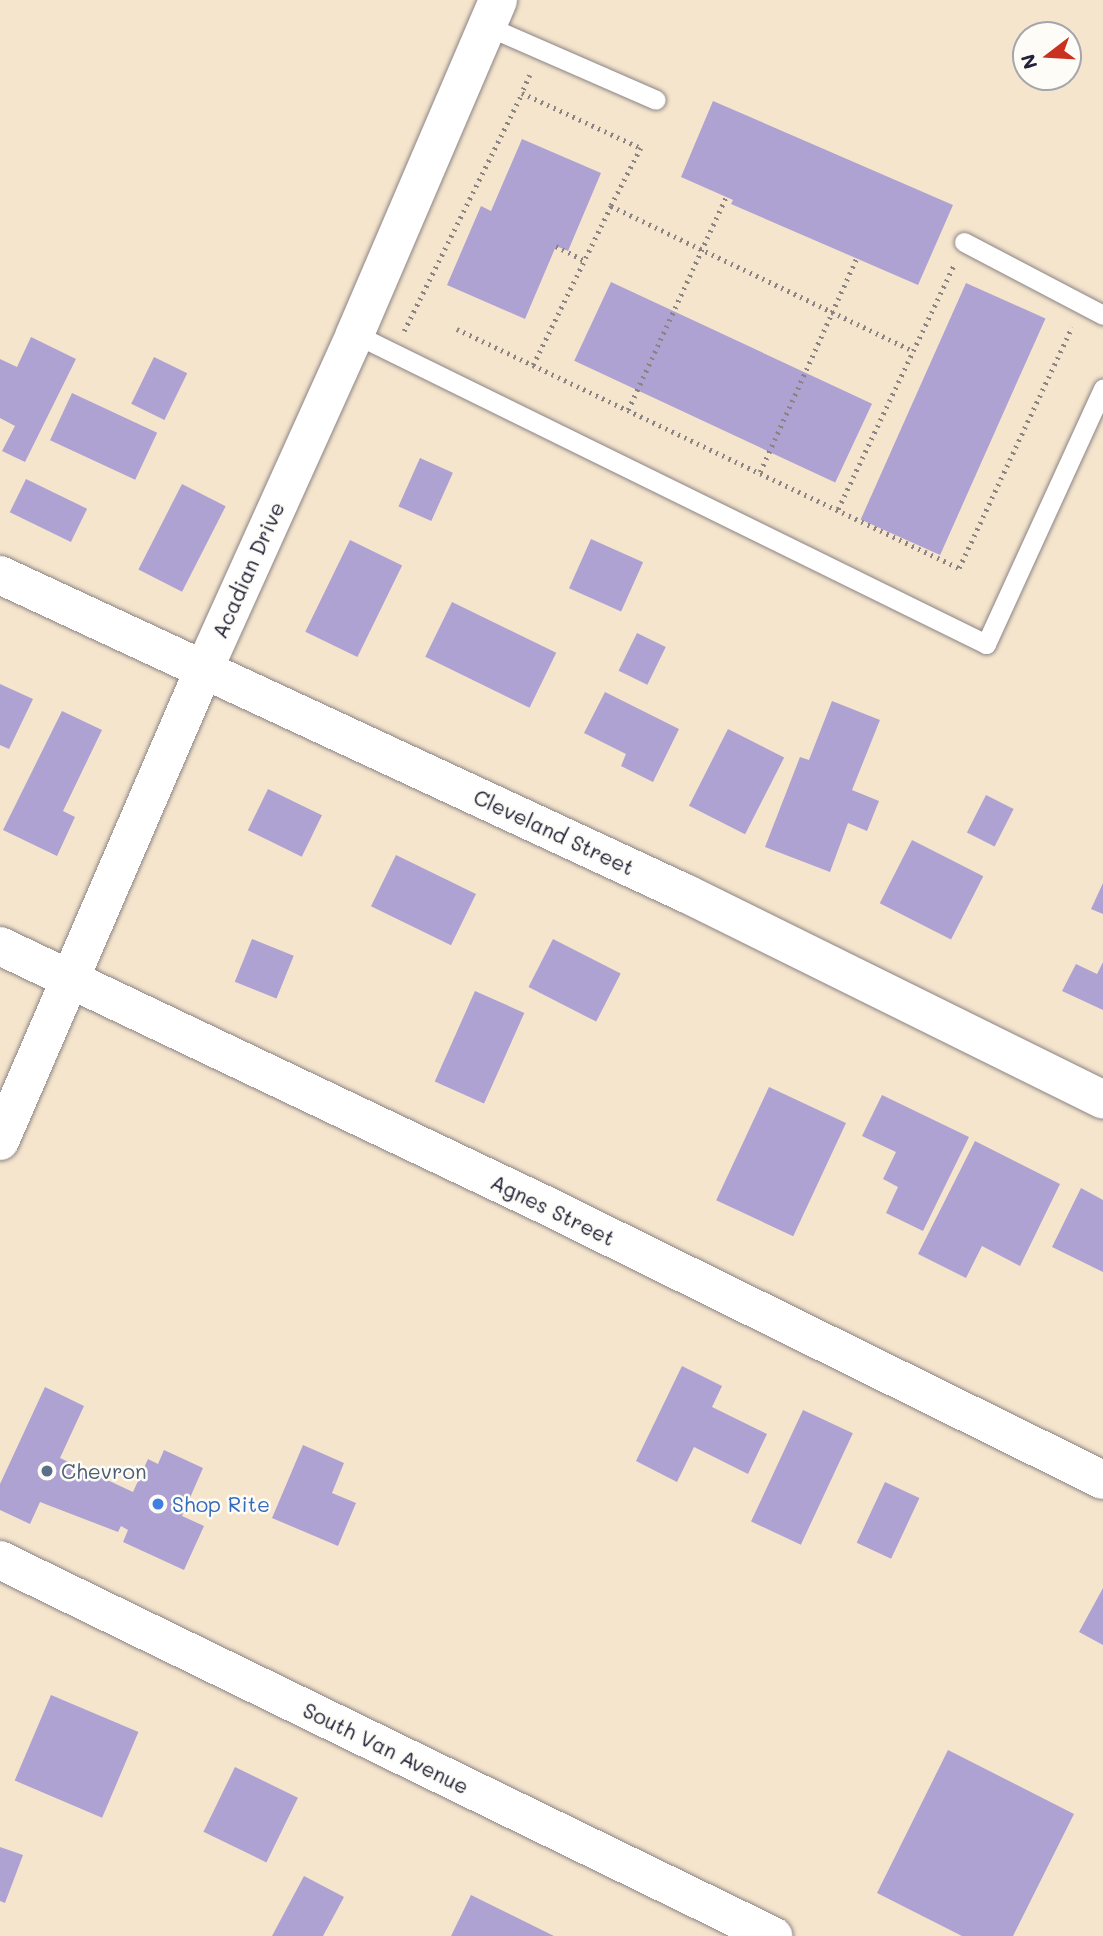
<!DOCTYPE html>
<style>
body{margin:0}
#map{position:relative;width:1103px;height:1936px;overflow:hidden;background:#f5e5cd;font-family:Mali,sans-serif}
div>[style]{position:absolute}
[style*='--x']{left:calc(var(--x)*1px);top:calc(var(--y)*1px);width:calc(var(--w)*1px);rotate:calc(var(--a)*1deg)}
.building>*{inset:0;background:#aea2d3;transform-origin:0 0}
.path>*{height:4.5px;margin-top:-2.25px;transform-origin:0;background:repeating-linear-gradient(90deg,#8c8484 0 2px,transparent 0 7px)}
.roads{filter:drop-shadow(0 0 2px #8c8484) drop-shadow(0 0 2px #8c8484)}
.lane>*{height:19px;margin:-9.5px;padding:0 9.5px;transform-origin:9.5px;border-radius:9.5px;background:#fff}
.street>*{height:38px;margin:-19px;padding:0 19px;transform-origin:19px;border-radius:19px;background:#fff}
.secondary>*{height:38px;margin:-19px;padding:0 19px;transform-origin:19px;border-radius:19px;background:#fff}
.dots>*{width:19px;height:19px;translate:-50% -50%;box-sizing:border-box;border:4px solid #fdfcf7;border-radius:50%}
span{translate:-50% -50%;white-space:nowrap;text-align:center;line-height:1.15;-webkit-text-stroke:5px #fdfcf7;paint-order:stroke}
.street-label{font-size:21px;color:#22223b}
.service-label{font-size:21px;color:#4e5e75}
.left{translate:0 -50%;text-align:left}
.shop-label{font-size:21px;color:#366cbe}
.north{position:absolute;left:1012px;top:21px;width:70px;height:70px;box-sizing:border-box;background:#fdfcf7;border:2px solid #a5a5ac;border-radius:50%;rotate:253deg;font-size:19px;font-weight:700;line-height:28px;text-align:center;color:#22223b}
.north::after{content:'';display:block;margin:auto;width:24px;height:32px;background:#c8321e;clip-path:polygon(50% 0,100% 100%,50% 72%,0 100%)}
</style>
<div id="map">
<div class="building">
<div style="clip-path:polygon(713px 101px,953px 205px,918px 285px,731px 204px,733px 200px,681px 177px)"></div>
<div style="clip-path:polygon(522px 139px,601px 173px,568px 251px,556px 246px,525px 319px,447px 285px,481px 206px,491px 211px)"></div>
<div style="left:611px;top:282px;width:288px;height:87px;rotate:25deg"></div>
<div style="left:966px;top:283px;width:87px;height:259px;rotate:24deg"></div>
<div style="clip-path:polygon(31px 337px,76px 359px,25px 462px,2px 451px,15px 426px,0 418px,0 359px,17px 367px)"></div>
<div style="left:154px;top:357px;width:37px;height:52px;rotate:26deg"></div>
<div style="left:72px;top:393px;width:94px;height:52px;rotate:25deg"></div>
<div style="left:420px;top:458px;width:36px;height:53px;rotate:24deg"></div>
<div style="left:26px;top:479px;width:68px;height:37px;rotate:26deg"></div>
<div style="left:182px;top:484px;width:49px;height:96px;rotate:27deg"></div>
<div style="left:591px;top:539px;width:57px;height:54px;rotate:24deg"></div>
<div style="left:350px;top:540px;width:58px;height:102px;rotate:26deg"></div>
<div style="left:452px;top:602px;width:116px;height:61px;rotate:26deg"></div>
<div style="left:637px;top:633px;width:32px;height:42px;rotate:26deg"></div>
<div style="clip-path:polygon(0 684px,33px 699px,9px 749px,0 745px)"></div>
<div style="clip-path:polygon(605px 692px,679px 729px,653px 782px,621px 766px,626px 754px,584px 733px)"></div>
<div style="clip-path:polygon(832px 701px,880px 720px,852px 790px,879px 801px,867px 831px,848px 823px,830px 872px,765px 847px,800px 757px,809px 760px)"></div>
<div style="clip-path:polygon(62px 711px,102px 730px,63px 811px,75px 817px,57px 856px,3px 830px)"></div>
<div style="left:728px;top:729px;width:63px;height:86px;rotate:27deg"></div>
<div style="left:268px;top:789px;width:60px;height:46px;rotate:26deg"></div>
<div style="left:986px;top:795px;width:31px;height:42px;rotate:27deg"></div>
<div style="left:912px;top:840px;width:80px;height:71px;rotate:27deg"></div>
<div style="left:396px;top:855px;width:89px;height:57px;rotate:26deg"></div>
<div style="clip-path:polygon(1103px 883px,1103px 914px,1091px 909px)"></div>
<div style="left:252px;top:939px;width:45px;height:46px;rotate:22deg"></div>
<div style="left:553px;top:939px;width:76px;height:54px;rotate:27deg"></div>
<div style="clip-path:polygon(1103px 962px,1103px 1010px,1062px 991px,1076px 964px,1097px 974px)"></div>
<div style="left:475px;top:991px;width:54px;height:99px;rotate:24deg"></div>
<div style="left:769px;top:1087px;width:85px;height:125px;rotate:25deg"></div>
<div style="clip-path:polygon(882px 1095px,969px 1137px,923px 1231px,886px 1213px,898px 1187px,883px 1179px,896px 1152px,862px 1136px)"></div>
<div style="clip-path:polygon(975px 1141px,1060px 1184px,1020px 1266px,982px 1246px,966px 1278px,918px 1254px)"></div>
<div style="clip-path:polygon(1081px 1188px,1103px 1200px,1103px 1272px,1052px 1247px)"></div>
<div style="clip-path:polygon(682px 1366px,722px 1386px,712px 1407px,767px 1434px,748px 1474px,694px 1447px,677px 1482px,636px 1461px)"></div>
<div style="clip-path:polygon(45px 1387px,84px 1406px,60px 1458px,133px 1492px,148px 1459px,158px 1464px,164px 1450px,203px 1468px,182px 1516px,204px 1526px,184px 1570px,123px 1542px,128px 1530px,121px 1526px,118px 1532px,40px 1502px,30px 1524px,0 1510px,0 1484px)"></div>
<div style="left:803px;top:1410px;width:55px;height:123px;rotate:25deg"></div>
<div style="clip-path:polygon(303px 1445px,344px 1463px,332px 1493px,356px 1503px,338px 1546px,272px 1518px)"></div>
<div style="left:885px;top:1482px;width:38px;height:67px;rotate:25deg"></div>
<div style="clip-path:polygon(1103px 1588px,1103px 1645px,1079px 1632px)"></div>
<div style="left:51px;top:1695px;width:95px;height:93px;rotate:23deg"></div>
<div style="clip-path:polygon(948px 1750px,1074px 1814px,1013px 1936px,962px 1936px,877px 1893px)"></div>
<div style="left:235px;top:1767px;width:70px;height:72px;rotate:26deg"></div>
<div style="clip-path:polygon(0 1847px,23px 1855px,5px 1903px,0 1901px)"></div>
<div style="clip-path:polygon(304px 1876px,344px 1897px,323px 1936px,272px 1936px)"></div>
<div style="clip-path:polygon(471px 1895px,554px 1936px,451px 1936px)"></div>
</div>
<div class="path">
<div style="--x:530;--y:75;--w:20;--a:114"></div>
<div style="--x:522;--y:93;--w:131;--a:24.8"></div>
<div style="--x:641;--y:148;--w:65;--a:117.3"></div>
<div style="--x:611;--y:206;--w:336;--a:25.6"></div>
<div style="--x:556;--y:246;--w:31;--a:27"></div>
<div style="--x:457;--y:329;--w:556;--a:25.46"></div>
<div style="--x:959;--y:568;--w:266;--a:-64.9"></div>
<div style="--x:404;--y:331;--w:266;--a:-63.6"></div>
<div style="--x:533;--y:365;--w:177;--a:-63.9"></div>
<div style="--x:628;--y:410;--w:234;--a:-65.3"></div>
<div style="--x:760;--y:472;--w:234;--a:-65.7"></div>
<div style="--x:838;--y:509;--w:270;--a:-64.6"></div>
</div>
<div class="roads">
<div class="lane">
<div style="--x:487;--y:26;--w:184;--a:23.6"></div>
<div style="--x:964;--y:242;--w:157;--a:27.7"></div>
<div style="--x:355;--y:334;--w:703;--a:26.16"></div>
<div style="--x:986;--y:644;--w:281;--a:-65.4"></div>
</div>
<div class="street">
<div style="--x:0;--y:575;--w:757;--a:24.91"></div>
<div style="--x:687;--y:894;--w:464;--a:26.3"></div>
<div style="--x:0;--y:946;--w:601;--a:25.41"></div>
<div style="--x:543;--y:1204;--w:624;--a:26.24"></div>
<div style="--x:0;--y:1141;--w:514;--a:-66.63"></div>
<div style="--x:204;--y:669;--w:367;--a:-65.7"></div>
<div style="--x:355;--y:334;--w:363;--a:-66.8"></div>
</div>
<div class="secondary">
<div style="--x:0;--y:1560;--w:860;--a:25.94"></div>
</div>
</div>
<div class="dots">
<div style="left:47px;top:1471px;background:#5c6f8a"></div>
<div style="left:158px;top:1504px;background:#3f7fe0"></div>
</div>
<div class="street-label">
<span style="left:248px;top:570px;rotate:-66deg">Acadian Drive</span>
<span style="left:554px;top:832px;rotate:25deg">Cleveland Street</span>
<span style="left:553px;top:1210px;rotate:26deg">Agnes Street</span>
<span style="left:386px;top:1748px;rotate:26deg">South Van Avenue</span>
</div>
<div class="service-label">
<span class="left" style="left:61px;top:1471px">Chevron</span>
</div>
<div class="shop-label">
<span class="left" style="left:172px;top:1504px">Shop Rite</span>
</div>
<div class="north">N</div>
</div>
